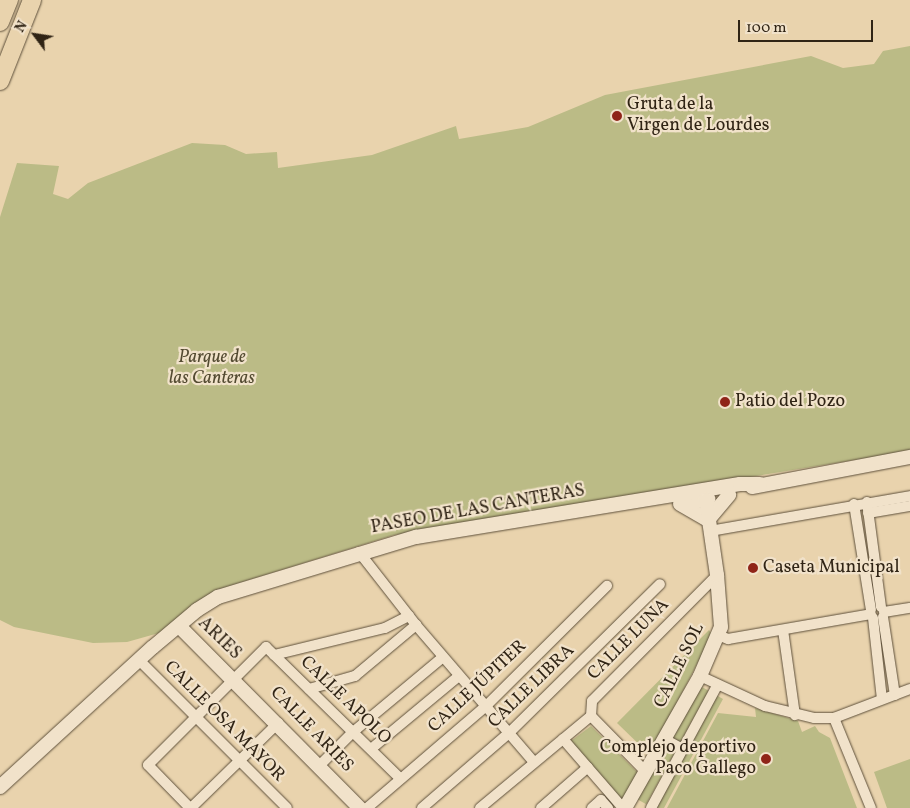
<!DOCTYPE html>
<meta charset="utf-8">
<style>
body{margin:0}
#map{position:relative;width:910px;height:808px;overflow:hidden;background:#e9d3ad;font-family:Vollkorn,serif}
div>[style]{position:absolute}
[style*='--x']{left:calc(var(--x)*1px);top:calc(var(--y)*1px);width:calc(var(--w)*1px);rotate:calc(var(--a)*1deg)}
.green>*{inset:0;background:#bbbb86;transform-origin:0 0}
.roads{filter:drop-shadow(0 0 1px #5e503b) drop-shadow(0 0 1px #5e503b)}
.street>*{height:10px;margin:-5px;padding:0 5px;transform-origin:5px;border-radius:5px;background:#f1e2ca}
.secondary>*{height:14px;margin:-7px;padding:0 7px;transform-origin:7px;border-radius:7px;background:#f1e2ca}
.highway>*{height:18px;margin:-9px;padding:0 9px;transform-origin:9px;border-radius:9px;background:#e9d3ad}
.dots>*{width:14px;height:14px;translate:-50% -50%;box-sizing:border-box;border:2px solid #f1e2ca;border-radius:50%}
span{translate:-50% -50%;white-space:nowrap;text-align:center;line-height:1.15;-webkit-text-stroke:4.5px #f1e2ca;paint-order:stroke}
.poi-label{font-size:18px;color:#302415}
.left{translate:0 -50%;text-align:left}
.right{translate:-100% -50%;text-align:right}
.park-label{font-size:18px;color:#534a31;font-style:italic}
.street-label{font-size:18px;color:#302415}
.north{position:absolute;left:10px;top:10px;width:50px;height:50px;-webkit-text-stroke:4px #f1e2ca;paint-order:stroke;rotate:301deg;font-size:14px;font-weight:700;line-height:20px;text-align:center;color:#302415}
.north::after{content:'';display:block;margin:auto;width:18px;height:22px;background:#302415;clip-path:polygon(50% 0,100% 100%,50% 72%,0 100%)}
.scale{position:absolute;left:738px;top:20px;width:135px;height:22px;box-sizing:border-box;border:2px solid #302415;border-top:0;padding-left:6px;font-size:15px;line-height:18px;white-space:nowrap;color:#302415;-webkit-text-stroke:4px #f1e2ca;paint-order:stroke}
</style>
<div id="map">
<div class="green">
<div style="clip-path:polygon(910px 46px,910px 451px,394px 535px,233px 585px,166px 631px,127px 642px,93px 643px,14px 627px,0 620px,0 217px,17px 163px,59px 166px,53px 194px,68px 199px,88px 183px,192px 143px,225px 145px,246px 154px,277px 152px,278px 168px,372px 155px,456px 126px,459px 139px,528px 127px,605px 95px,811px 56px,843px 68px,874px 64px,883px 51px)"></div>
<div style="clip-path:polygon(709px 630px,712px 635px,650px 755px,617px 723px)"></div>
<div style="left:700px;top:686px;width:10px;height:60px;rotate:29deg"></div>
<div style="clip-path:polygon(716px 695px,723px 699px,664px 808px,656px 808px)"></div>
<div style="clip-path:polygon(755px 708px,798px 721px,802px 732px,815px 726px,819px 732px,830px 738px,857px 808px,667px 808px,718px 713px,756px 717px)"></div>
<div style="clip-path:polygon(591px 726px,639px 774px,623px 801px,571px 741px)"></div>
<div style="left:667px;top:746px;width:10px;height:61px;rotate:29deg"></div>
<div style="clip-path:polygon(910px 759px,910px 808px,887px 808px,874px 772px)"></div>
</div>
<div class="roads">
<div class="street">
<div style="--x:867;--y:502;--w:106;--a:82.4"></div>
<div style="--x:854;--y:504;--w:107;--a:80.9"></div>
<div style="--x:868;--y:513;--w:43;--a:-9.5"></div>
<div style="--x:710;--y:531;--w:203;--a:-9.9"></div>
<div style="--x:359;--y:552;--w:93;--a:52"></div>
<div style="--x:416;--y:625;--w:181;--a:49.3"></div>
<div style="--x:884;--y:612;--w:26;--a:-9"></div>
<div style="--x:883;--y:617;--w:79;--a:81.3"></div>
<div style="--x:873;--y:618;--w:81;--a:83.7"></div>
<div style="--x:783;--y:630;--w:86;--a:82"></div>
<div style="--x:718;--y:635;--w:11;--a:22"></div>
<div style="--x:728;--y:639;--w:145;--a:-9.9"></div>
<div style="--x:274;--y:655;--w:114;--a:-13.7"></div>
<div style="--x:385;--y:628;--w:27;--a:-27"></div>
<div style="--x:139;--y:660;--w:209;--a:45"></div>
<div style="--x:700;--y:676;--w:72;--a:24.8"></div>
<div style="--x:765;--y:706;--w:50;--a:13.8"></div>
<div style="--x:814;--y:718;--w:20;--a:0"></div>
<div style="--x:834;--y:718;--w:81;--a:-20.9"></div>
<div style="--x:309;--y:689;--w:48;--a:-15.8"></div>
<div style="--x:355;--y:676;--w:80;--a:-39.9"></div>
<div style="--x:591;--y:716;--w:15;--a:-86"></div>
<div style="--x:592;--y:701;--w:177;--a:-45.2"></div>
<div style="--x:591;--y:716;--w:77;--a:45.5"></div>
<div style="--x:834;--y:718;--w:97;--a:67.7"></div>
<div style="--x:563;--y:739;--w:91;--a:49"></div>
<div style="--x:664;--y:739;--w:21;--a:28"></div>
<div style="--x:371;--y:749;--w:114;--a:-39.7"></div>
<div style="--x:319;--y:766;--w:48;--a:-45"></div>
<div style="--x:353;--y:732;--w:117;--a:-39.8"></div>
<div style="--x:190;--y:808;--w:60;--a:-134.3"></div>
<div style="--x:148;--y:765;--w:167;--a:-45"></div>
<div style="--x:266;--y:647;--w:187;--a:44.4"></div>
<div style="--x:191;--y:808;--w:122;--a:-44.3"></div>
<div style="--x:367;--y:808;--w:155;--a:-40.6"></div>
<div style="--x:485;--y:707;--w:172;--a:-44.8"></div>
<div style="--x:422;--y:808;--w:115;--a:-40.8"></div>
<div style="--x:509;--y:733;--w:212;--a:-44.6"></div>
<div style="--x:480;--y:808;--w:144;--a:-39.7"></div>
<div style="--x:541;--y:808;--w:62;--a:-41.1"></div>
<div style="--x:592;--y:808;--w:12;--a:-42"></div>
<div style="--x:601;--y:800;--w:11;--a:49"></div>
<div style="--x:651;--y:808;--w:139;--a:-61.6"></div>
</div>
<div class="secondary">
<div style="--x:752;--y:487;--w:161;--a:-10.8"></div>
<div style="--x:680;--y:504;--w:32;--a:30"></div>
<div style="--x:708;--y:520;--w:33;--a:-50"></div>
<div style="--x:683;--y:504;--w:26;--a:-11"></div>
<div style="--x:179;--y:626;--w:257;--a:45.2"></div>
<div style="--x:0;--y:787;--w:207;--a:-42.5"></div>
<div style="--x:153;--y:647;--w:57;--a:-40.1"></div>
<div style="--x:197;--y:610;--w:25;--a:-32"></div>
<div style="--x:218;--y:597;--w:207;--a:-16.9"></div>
<div style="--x:416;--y:537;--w:328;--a:-9.3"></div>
<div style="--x:740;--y:484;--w:20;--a:0"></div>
<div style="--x:625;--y:808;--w:152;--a:-60.4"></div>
<div style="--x:700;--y:676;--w:53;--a:-66.8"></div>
<div style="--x:721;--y:627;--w:52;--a:-94.4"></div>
<div style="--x:717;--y:575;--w:76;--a:-98.3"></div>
</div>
<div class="highway">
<div style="--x:0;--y:22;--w:24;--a:-68"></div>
<div style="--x:0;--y:81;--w:87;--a:-68.4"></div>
</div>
</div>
<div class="dots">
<div style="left:617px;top:116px;background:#8f2418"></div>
<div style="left:725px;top:402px;background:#8f2418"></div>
<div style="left:753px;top:568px;background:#8f2418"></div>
<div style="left:766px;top:759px;background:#8f2418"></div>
</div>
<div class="poi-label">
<span class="left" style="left:627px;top:116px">Gruta de la<br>Virgen de Lourdes</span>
<span class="left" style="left:735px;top:402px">Patio del Pozo</span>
<span class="left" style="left:763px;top:568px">Caseta Municipal</span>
<span class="right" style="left:756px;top:759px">Complejo deportivo<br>Paco Gallego</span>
</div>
<div class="park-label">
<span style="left:212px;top:369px">Parque de<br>las Canteras</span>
</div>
<div class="street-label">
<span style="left:478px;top:510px;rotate:-10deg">PASEO DE LAS CANTERAS</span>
<span style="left:219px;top:639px;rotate:44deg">ARIES</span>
<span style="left:629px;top:640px;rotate:-45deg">CALLE LUNA</span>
<span style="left:680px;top:666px;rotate:-64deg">CALLE SOL</span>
<span style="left:478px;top:687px;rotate:-43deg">CALLE JÚPITER</span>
<span style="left:532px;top:687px;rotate:-44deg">CALLE LIBRA</span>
<span style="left:345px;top:701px;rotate:44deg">CALLE APOLO</span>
<span style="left:224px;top:722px;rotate:45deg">CALLE OSA MAYOR</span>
<span style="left:311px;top:730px;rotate:46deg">CALLE ARIES</span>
</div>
<div class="north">N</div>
<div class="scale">100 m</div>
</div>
